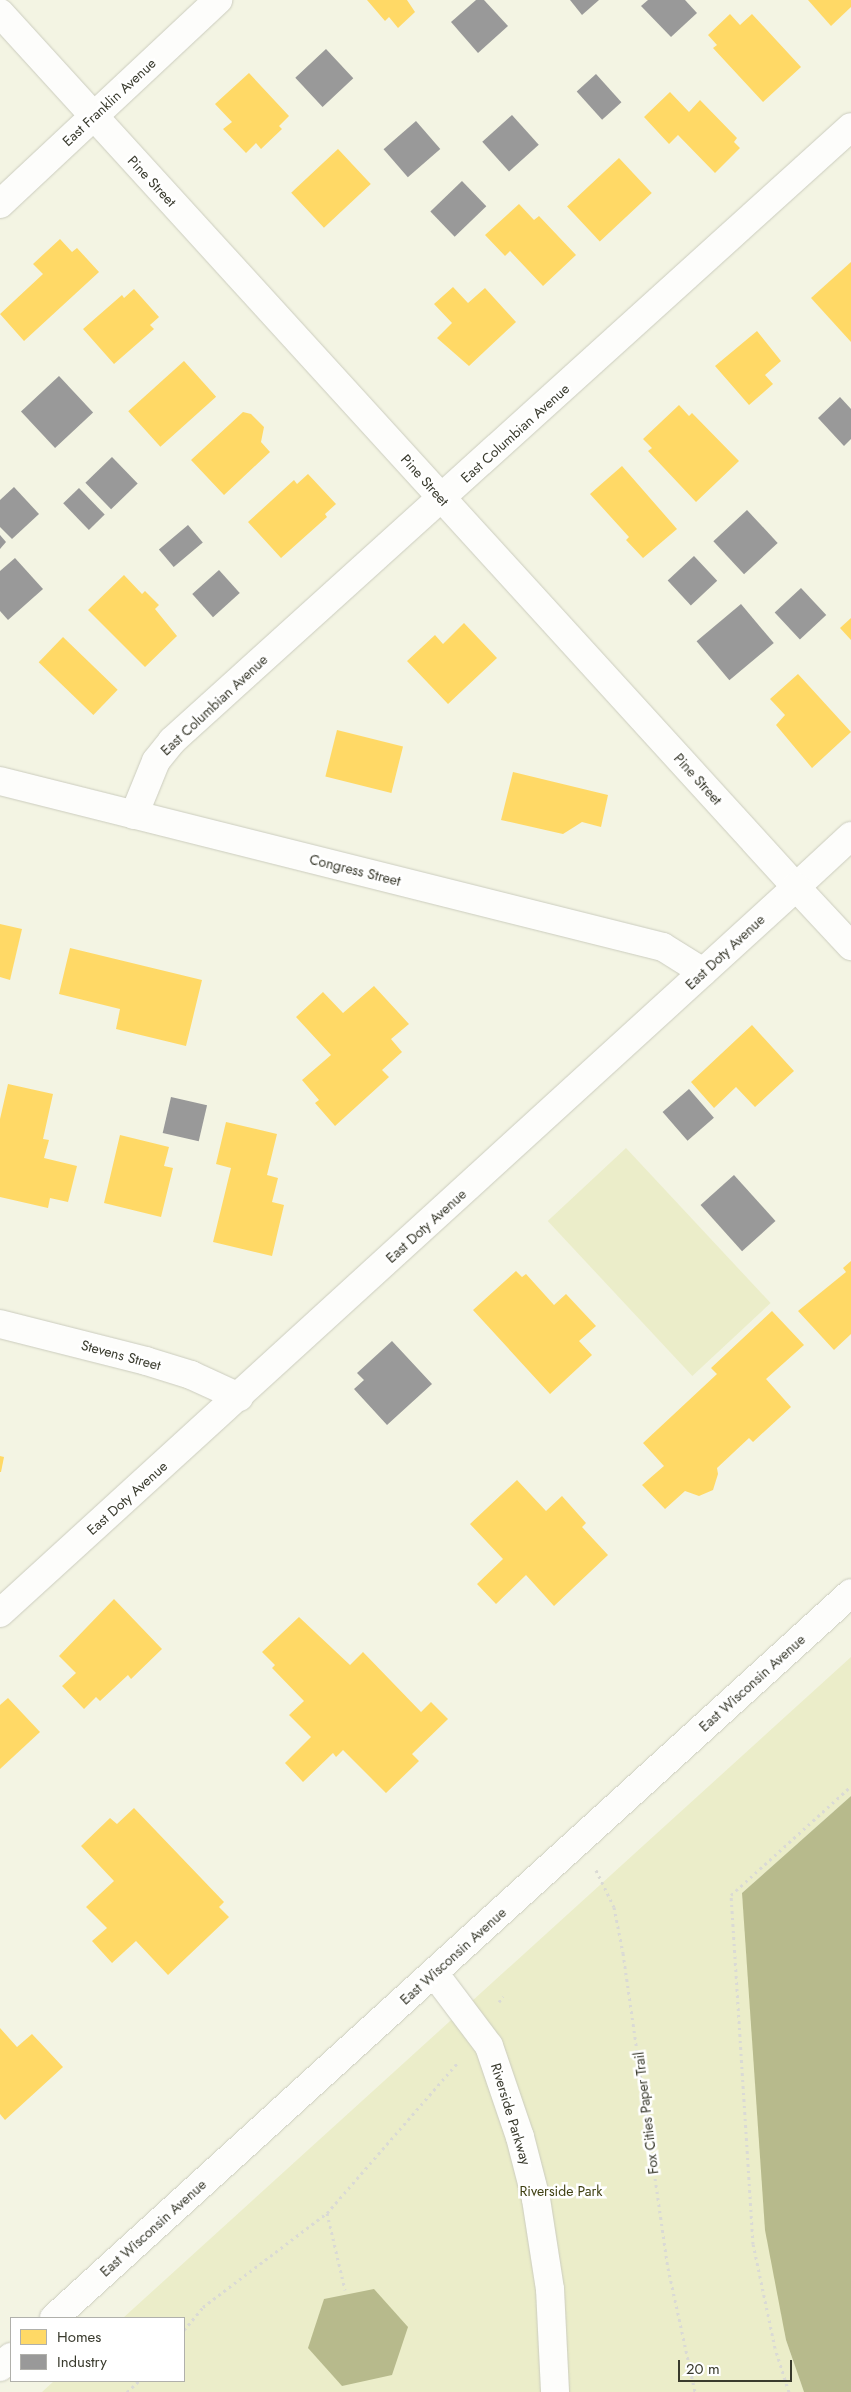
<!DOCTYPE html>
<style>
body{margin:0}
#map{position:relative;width:851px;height:2392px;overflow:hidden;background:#f3f4e3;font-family:Jost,sans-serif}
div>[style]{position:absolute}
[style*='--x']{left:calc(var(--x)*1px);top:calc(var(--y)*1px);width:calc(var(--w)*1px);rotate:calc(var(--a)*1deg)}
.green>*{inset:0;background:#ebedc9;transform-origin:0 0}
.water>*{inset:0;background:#b7ba8c}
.homes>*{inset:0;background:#ffd966;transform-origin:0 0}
.industry>*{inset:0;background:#999;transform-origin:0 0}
.path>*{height:3px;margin-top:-1.5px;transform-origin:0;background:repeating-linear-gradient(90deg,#dadad5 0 2.5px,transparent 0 6.5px)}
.roads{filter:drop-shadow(0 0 1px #cbccbe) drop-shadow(0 0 1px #cbccbe)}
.minor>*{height:28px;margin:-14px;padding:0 14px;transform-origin:14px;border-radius:14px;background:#fdfdfb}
.tertiary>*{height:28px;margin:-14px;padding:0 14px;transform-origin:14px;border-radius:14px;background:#fdfdfb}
.secondary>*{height:28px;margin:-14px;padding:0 14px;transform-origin:14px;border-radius:14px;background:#fdfdfb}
span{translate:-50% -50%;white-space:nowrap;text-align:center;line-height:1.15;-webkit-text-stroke:5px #fff;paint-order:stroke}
.street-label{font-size:14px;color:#393a2d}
.park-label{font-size:14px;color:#3f4012}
.legend{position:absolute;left:10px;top:2317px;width:175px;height:65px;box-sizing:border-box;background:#fff;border:1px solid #b0b0ab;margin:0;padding:6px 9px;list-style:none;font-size:15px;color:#393a2d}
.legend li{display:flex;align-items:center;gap:10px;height:25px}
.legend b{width:25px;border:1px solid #b0b0ab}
.scale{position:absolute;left:678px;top:2360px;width:114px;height:22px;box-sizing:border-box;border:2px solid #393a2d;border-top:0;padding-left:6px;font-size:15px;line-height:18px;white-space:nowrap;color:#393a2d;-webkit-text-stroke:4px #fff;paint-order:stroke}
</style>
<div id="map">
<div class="green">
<div style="left:626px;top:1148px;width:212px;height:107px;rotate:47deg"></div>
<div style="clip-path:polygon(851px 1657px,851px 1796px,742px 1893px,786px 2340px,804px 2392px,42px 2392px,54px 2381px,184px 2381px,184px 2318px,123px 2318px)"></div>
</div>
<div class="water">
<div style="clip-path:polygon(851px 1796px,851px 2392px,804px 2392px,786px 2340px,765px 2230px,742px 1893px)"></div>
<div style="clip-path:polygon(374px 2289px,408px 2327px,392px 2375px,342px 2386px,308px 2348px,324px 2299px)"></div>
</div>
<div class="homes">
<div style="clip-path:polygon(367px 0,407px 0,415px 12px,398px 28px,389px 17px,385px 21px)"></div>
<div style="clip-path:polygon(808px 0,851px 0,851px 7px,831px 26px)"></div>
<div style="clip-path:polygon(730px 14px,740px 25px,752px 14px,801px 67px,763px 102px,713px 48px,717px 45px,708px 35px)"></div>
<div style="clip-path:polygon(249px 73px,289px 116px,279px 126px,282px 129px,261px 149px,256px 143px,246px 153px,223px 129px,232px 122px,215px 104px)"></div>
<div style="clip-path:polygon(670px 92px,689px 112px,700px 100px,737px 138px,734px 142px,740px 148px,715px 173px,678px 135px,669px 144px,644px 117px)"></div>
<div style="left:338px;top:149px;width:48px;height:64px;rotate:47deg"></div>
<div style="left:619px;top:158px;width:48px;height:71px;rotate:47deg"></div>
<div style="clip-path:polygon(519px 204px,534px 220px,539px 216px,576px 255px,543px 286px,510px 251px,505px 256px,485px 235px)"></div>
<div style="clip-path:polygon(60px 239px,72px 252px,77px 248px,99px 272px,24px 341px,0 314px,43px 274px,33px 264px)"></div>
<div style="clip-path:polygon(851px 262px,851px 342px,811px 298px)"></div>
<div style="clip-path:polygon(453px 287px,468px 303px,485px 288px,516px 322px,469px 366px,437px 338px,452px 323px,434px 304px)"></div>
<div style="clip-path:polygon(134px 289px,159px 317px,150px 325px,154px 329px,114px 364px,83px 329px,122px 295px,124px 298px)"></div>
<div style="clip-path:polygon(757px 331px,781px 361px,765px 375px,773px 384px,749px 405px,715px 366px)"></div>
<div style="left:184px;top:361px;width:48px;height:75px;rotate:48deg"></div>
<div style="clip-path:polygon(679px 405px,689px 416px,692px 413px,739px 461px,696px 502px,648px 451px,652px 448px,643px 439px)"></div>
<div style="clip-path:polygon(243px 412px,251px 414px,264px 427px,261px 442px,270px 452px,224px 495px,191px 460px)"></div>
<div style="clip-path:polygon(622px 466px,677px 529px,643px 558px,626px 540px,629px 537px,590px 494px)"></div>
<div style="clip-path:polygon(308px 474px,336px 504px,325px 514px,327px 517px,281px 558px,248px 522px,294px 480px,297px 484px)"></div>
<div style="clip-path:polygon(124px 575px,142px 594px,145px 591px,159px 605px,155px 609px,177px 636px,145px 667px,88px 610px)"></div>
<div style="clip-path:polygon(851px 618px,851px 640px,840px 628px)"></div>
<div style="clip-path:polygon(464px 623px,497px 658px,448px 704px,407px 661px,435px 635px,443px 644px)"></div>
<div style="left:63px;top:637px;width:76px;height:35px;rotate:44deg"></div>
<div style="clip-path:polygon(798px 674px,851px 732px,812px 768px,776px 725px,785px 715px,770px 699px)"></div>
<div style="left:337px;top:730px;width:68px;height:48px;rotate:14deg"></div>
<div style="clip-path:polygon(513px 772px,608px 795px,601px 827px,582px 822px,563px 834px,501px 820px)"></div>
<div style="clip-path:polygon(0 924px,22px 929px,10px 980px,0 977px)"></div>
<div style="clip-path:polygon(70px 948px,202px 980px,186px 1046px,116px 1029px,120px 1009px,59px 994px)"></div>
<div style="clip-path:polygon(374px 986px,409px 1024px,391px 1039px,402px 1052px,382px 1070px,389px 1077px,335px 1126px,315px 1103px,319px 1100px,302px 1080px,331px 1055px,296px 1017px,323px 992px,343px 1013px)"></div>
<div style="clip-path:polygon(752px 1025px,794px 1071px,755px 1107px,736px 1087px,714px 1108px,691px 1082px)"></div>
<div style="clip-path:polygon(8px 1084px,53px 1094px,43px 1139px,49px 1140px,44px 1158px,77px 1166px,68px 1202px,50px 1198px,48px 1208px,0 1197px,0 1119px)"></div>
<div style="clip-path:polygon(226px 1122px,277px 1134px,267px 1175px,278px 1178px,272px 1202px,284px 1205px,272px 1256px,213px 1242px,231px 1168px,216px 1164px)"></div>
<div style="clip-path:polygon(120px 1135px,169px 1147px,164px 1166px,173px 1168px,161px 1217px,104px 1203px)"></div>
<div style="clip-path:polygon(851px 1261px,851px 1334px,834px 1350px,798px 1311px,846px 1272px,843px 1268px)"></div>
<div style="clip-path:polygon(516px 1271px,522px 1277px,526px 1274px,554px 1305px,566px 1294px,596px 1326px,579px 1341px,592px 1355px,550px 1394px,473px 1310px)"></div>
<div style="clip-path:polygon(772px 1311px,804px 1345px,766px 1379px,791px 1407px,753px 1442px,749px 1438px,717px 1468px,718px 1474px,713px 1490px,699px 1496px,685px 1491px,665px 1509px,642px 1485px,664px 1466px,643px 1443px,717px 1374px,711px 1368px)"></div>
<div style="clip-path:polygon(0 1456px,4px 1457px,1px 1472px,0 1472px)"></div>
<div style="clip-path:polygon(517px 1480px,546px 1511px,562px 1496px,586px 1523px,582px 1527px,608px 1555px,554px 1606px,526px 1575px,496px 1604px,477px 1584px,503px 1559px,470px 1524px)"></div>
<div style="clip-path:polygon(114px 1599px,162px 1649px,131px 1679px,128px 1675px,100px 1701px,96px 1697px,84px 1709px,62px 1686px,76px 1673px,59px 1656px)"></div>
<div style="clip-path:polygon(299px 1617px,350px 1665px,363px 1652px,421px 1712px,431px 1702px,448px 1719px,412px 1754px,419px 1761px,386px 1793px,343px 1750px,336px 1757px,333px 1753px,303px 1782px,285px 1763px,311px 1737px,289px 1715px,304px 1701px,272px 1668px,275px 1665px,262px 1652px)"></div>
<div style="clip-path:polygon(8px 1698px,40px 1732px,0 1769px,0 1705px)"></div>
<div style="clip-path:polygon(134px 1808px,224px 1902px,219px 1907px,229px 1917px,168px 1975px,136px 1941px,112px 1963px,92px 1941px,107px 1928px,86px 1907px,114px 1881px,81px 1846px,110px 1818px,117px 1824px)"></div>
<div style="clip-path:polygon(0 2028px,17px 2047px,32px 2034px,63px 2067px,5px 2120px,0 2114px)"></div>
</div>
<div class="industry">
<div style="clip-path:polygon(476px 0,484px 0,508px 26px,478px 53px,451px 22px)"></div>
<div style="clip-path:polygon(570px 0,599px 0,582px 15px)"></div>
<div style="clip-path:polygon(648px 0,685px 0,697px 13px,671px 37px,641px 6px)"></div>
<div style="left:326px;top:49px;width:40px;height:42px;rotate:47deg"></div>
<div style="left:596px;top:74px;width:38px;height:26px;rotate:48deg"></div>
<div style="left:512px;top:115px;width:40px;height:40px;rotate:48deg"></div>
<div style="left:416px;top:121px;width:37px;height:43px;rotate:49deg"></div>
<div style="left:462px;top:181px;width:35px;height:44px;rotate:46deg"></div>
<div style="left:59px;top:376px;width:50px;height:52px;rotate:47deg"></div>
<div style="clip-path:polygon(840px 397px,851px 409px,851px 439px,844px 446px,818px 418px)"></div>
<div style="left:112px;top:457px;width:37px;height:37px;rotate:46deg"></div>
<div style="clip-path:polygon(14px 487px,39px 514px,12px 539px,0 527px,0 500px)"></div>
<div style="left:79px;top:488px;width:37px;height:22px;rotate:46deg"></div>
<div style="left:747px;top:510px;width:45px;height:46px;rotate:47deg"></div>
<div style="left:188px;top:525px;width:23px;height:38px;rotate:50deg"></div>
<div style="clip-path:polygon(0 535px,6px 542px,0 549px)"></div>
<div style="left:694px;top:556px;width:34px;height:36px;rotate:47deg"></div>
<div style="clip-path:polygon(15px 558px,43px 589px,8px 620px,0 611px,0 571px)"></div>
<div style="left:219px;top:570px;width:31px;height:36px;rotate:48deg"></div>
<div style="left:801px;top:588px;width:37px;height:36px;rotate:47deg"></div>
<div style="left:741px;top:604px;width:51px;height:58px;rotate:50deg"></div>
<div style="left:689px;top:1089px;width:38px;height:35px;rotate:49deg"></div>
<div style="left:171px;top:1097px;width:37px;height:37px;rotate:13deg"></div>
<div style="left:734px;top:1175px;width:62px;height:45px;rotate:48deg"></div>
<div style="clip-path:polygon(392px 1341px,432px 1384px,387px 1425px,354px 1389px,364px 1380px,357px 1373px)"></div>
</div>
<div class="path">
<div style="--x:596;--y:1870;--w:41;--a:64.1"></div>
<div style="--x:614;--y:1907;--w:47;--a:78.9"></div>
<div style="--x:623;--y:1953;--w:318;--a:81.9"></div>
<div style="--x:668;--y:2268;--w:127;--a:77.7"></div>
<div style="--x:499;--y:2002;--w:7;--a:-56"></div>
<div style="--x:327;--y:2213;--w:79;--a:76.8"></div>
<div style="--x:184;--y:2330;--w:30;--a:-50"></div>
<div style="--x:203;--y:2307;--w:156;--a:-37.2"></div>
<div style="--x:327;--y:2213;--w:201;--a:-49"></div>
<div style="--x:127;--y:2392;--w:16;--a:-43"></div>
<div style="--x:789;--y:2392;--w:46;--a:-107.7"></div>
<div style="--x:775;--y:2348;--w:106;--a:-101.9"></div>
<div style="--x:753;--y:2244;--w:350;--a:-93.6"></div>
<div style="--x:731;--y:1895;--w:162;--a:-42.2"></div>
</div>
<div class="roads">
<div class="minor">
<div style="--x:0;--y:13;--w:1182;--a:47.67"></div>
<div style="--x:796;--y:887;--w:75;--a:-42.8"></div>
<div style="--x:0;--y:204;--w:299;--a:-43.1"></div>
<div style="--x:134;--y:815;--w:58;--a:-67.8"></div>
<div style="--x:156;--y:761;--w:26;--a:-51"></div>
<div style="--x:172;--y:741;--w:915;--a:-42.12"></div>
<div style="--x:0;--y:1324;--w:151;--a:14.2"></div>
<div style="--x:146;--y:1361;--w:47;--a:17.3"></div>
<div style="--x:191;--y:1375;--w:53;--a:24.6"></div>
<div style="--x:0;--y:1613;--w:951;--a:-42.36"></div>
<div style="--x:434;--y:1973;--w:91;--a:53"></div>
<div style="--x:489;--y:2046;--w:96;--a:71.2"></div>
<div style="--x:520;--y:2137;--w:64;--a:75.5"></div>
<div style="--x:536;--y:2199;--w:91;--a:81.2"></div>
<div style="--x:550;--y:2289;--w:103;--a:87.2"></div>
</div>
<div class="tertiary">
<div style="--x:0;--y:781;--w:683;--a:14.06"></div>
<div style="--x:663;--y:947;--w:47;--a:32"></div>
<div style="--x:703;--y:972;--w:126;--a:-42.4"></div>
<div style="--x:796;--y:887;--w:81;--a:47"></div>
</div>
<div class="secondary">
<div style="--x:54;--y:2318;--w:1077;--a:-42.29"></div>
<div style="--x:0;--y:2367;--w:15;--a:-42"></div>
</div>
</div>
<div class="street-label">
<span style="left:109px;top:102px;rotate:-43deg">East Franklin Avenue</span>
<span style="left:152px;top:181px;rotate:47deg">Pine Street</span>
<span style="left:515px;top:433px;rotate:-42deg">East Columbian Avenue</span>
<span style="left:425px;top:480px;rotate:48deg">Pine Street</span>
<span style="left:214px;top:705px;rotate:-43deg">East Columbian Avenue</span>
<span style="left:698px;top:779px;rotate:48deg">Pine Street</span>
<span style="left:355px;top:870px;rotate:14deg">Congress Street</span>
<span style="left:725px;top:952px;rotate:-43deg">East Doty Avenue</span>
<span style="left:426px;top:1226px;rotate:-42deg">East Doty Avenue</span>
<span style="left:121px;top:1355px;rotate:15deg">Stevens Street</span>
<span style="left:127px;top:1498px;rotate:-42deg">East Doty Avenue</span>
<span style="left:752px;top:1683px;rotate:-42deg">East Wisconsin Avenue</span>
<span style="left:453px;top:1956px;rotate:-42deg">East Wisconsin Avenue</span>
<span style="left:646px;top:2113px;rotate:-97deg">Fox Cities Paper Trail</span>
<span style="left:511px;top:2114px;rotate:73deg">Riverside Parkway</span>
<span style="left:153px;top:2228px;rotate:-42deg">East Wisconsin Avenue</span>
</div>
<div class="park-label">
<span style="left:561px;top:2191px">Riverside Park</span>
</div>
<ul class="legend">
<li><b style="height:14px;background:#ffd966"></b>Homes</li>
<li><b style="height:14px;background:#999"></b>Industry</li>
</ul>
<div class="scale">20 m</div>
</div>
